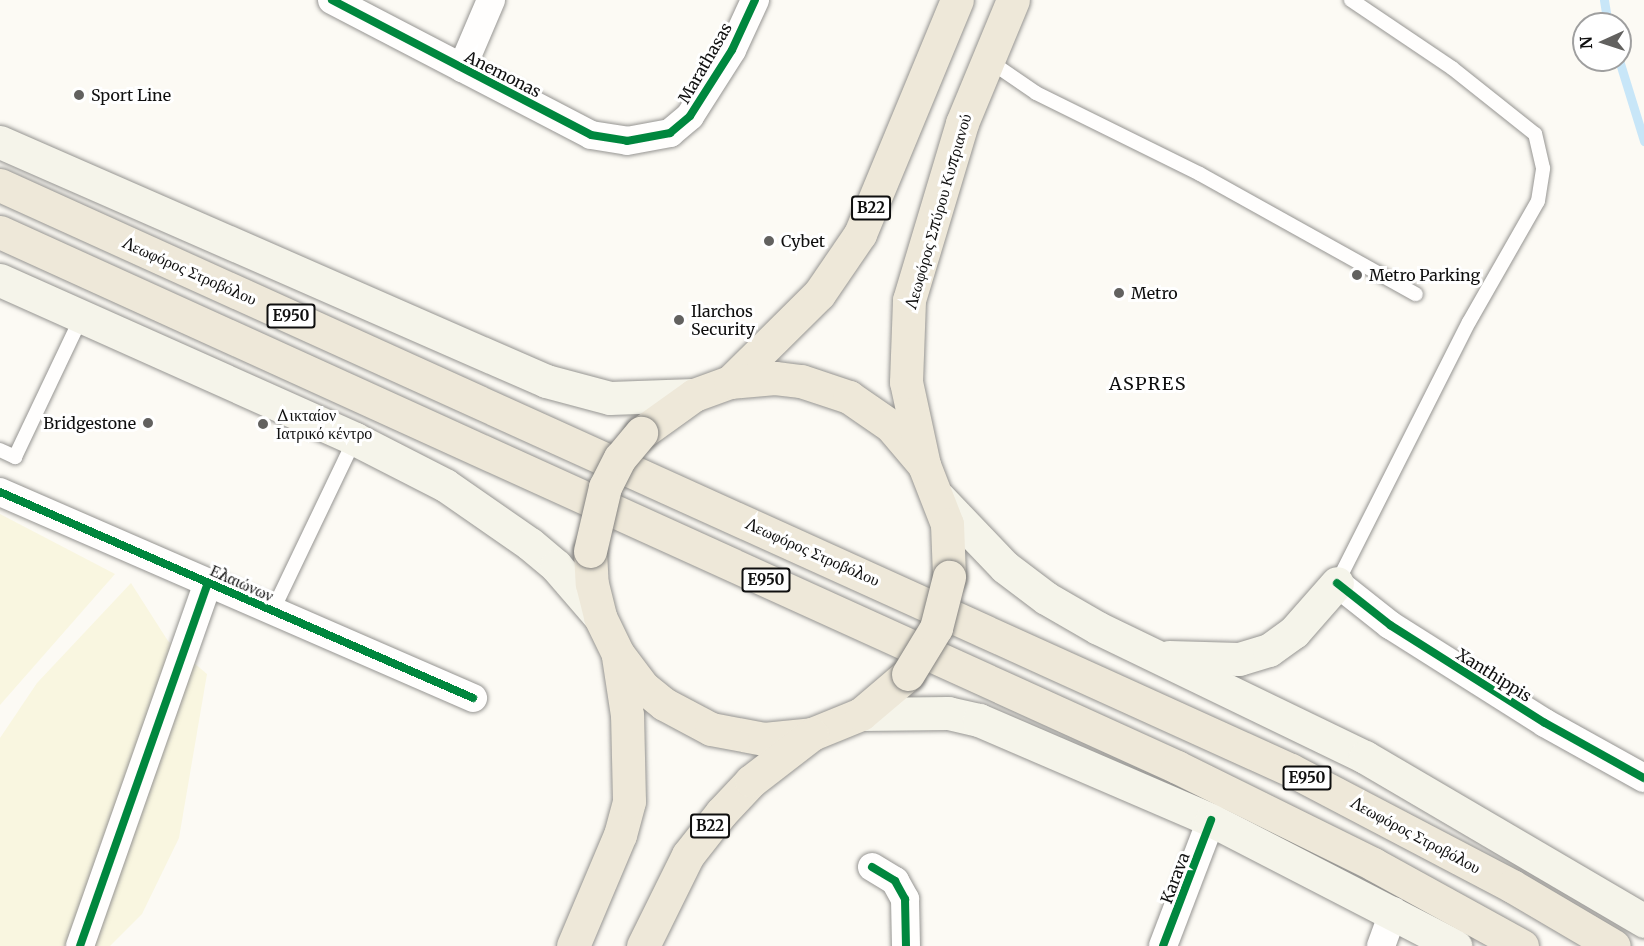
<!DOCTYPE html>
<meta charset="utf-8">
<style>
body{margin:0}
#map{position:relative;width:1644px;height:946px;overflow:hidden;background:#fcfaf4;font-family:Merriweather,serif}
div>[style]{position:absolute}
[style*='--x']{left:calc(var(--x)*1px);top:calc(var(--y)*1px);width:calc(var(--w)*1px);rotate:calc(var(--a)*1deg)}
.farmland>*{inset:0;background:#f9f6e0}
.stream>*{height:9px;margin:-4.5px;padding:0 4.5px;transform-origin:4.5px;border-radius:4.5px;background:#c8e6f8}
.roads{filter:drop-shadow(0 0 2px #969592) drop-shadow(0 0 2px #969592)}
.service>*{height:14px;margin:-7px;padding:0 7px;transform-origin:7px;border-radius:7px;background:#fffefd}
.minor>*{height:28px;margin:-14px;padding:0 14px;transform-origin:14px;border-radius:14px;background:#fffefd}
.secondary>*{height:33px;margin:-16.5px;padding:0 16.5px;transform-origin:16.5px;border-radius:16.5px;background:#f5f4ea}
.primary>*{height:33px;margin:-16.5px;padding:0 16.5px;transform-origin:16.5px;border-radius:16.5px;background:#eee8d9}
.bridges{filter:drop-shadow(0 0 2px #83827f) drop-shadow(0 0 2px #83827f)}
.primary-bridge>*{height:33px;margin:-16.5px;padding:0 16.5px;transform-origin:16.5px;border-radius:16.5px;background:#eee8d9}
.cycleway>*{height:8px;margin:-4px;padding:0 4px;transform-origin:4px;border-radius:4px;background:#00873e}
.dots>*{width:16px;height:16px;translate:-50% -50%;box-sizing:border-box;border:3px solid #fff;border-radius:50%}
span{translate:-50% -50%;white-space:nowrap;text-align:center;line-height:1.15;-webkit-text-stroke:6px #fff;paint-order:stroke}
.shield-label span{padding:2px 4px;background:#fff;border:2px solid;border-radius:4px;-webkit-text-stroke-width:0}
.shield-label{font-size:15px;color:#0f0f0f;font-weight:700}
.street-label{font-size:16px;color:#0f0f0f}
.poi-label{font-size:16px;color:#0f0f0f}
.left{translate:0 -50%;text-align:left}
.right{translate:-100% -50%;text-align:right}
.neighbourhood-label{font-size:18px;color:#0f0f0f;letter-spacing:1.5px}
.north{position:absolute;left:1572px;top:12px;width:60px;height:60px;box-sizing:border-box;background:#fff;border:2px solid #9f9f9f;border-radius:50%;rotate:267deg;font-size:16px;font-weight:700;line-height:24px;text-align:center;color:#0f0f0f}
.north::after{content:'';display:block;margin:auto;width:21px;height:27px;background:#62615f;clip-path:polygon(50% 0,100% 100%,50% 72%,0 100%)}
</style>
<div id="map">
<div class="farmland">
<div style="clip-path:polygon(0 514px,115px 574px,0 705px)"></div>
<div style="clip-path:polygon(131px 583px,168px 641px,207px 674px,179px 838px,142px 914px,110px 946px,0 946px,0 738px,37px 683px)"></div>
</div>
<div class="stream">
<div style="--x:1604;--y:0;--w:24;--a:81"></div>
<div style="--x:1619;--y:60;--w:85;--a:72.8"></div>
</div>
<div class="roads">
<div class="service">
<div style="--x:988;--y:60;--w:58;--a:34.5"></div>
<div style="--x:1036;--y:93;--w:183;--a:26.3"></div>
<div style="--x:1200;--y:174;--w:247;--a:29.1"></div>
<div style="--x:0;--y:450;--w:17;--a:25"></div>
<div style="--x:15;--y:457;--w:154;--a:-64.6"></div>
<div style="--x:1337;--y:583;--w:292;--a:-63.2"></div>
<div style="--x:1469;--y:322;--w:139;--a:-60.3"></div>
<div style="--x:1538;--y:201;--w:33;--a:-81"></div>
<div style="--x:1543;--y:168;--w:35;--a:-103"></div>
<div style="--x:1535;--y:134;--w:106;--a:-141.5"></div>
<div style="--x:1452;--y:68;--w:122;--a:-146"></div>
<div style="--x:272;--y:612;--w:192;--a:-64.4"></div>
</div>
<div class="minor">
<div style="--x:332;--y:0;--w:292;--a:27.5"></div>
<div style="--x:591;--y:135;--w:36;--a:9"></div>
<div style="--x:627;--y:141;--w:44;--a:-10.5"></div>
<div style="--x:670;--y:133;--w:26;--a:-40"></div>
<div style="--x:690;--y:116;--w:78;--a:-57.5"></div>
<div style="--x:732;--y:50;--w:55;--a:-65.3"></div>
<div style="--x:462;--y:68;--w:74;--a:-66.9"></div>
<div style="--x:0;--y:492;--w:516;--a:23.53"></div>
<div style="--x:1337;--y:583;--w:68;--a:38.4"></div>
<div style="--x:1390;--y:625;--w:183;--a:32.3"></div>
<div style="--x:1545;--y:723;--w:113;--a:29.1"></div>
<div style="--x:872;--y:867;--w:27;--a:31"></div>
<div style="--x:895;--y:881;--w:21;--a:61"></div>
<div style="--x:905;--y:899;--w:47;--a:88.8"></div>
<div style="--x:80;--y:946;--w:385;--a:-70.6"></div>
<div style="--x:1163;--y:946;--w:135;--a:-69.1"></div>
<div style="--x:1381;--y:946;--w:37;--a:-70"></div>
</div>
<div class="secondary">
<div style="--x:0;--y:142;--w:596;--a:23.64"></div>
<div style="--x:546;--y:381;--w:66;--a:14.9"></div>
<div style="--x:610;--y:398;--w:84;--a:-2"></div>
<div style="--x:0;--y:280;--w:389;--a:24.1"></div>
<div style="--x:355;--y:439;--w:101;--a:27.1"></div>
<div style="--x:445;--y:485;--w:103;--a:34.8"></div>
<div style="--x:530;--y:544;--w:34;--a:40"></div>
<div style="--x:556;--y:566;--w:67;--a:49.2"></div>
<div style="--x:939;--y:498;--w:95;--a:46.3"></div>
<div style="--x:1005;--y:567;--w:51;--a:37.1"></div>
<div style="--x:1046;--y:598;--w:60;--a:30"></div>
<div style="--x:1098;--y:628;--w:297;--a:25.8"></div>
<div style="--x:1365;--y:757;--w:324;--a:30.4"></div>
<div style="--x:1169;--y:657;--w:70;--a:1.6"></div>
<div style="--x:1239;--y:659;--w:31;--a:-17"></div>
<div style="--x:1269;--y:650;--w:31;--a:-36"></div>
<div style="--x:1294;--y:632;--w:65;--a:-48.7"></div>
<div style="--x:861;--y:714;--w:87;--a:-0.7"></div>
<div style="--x:948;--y:713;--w:32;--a:13"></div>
<div style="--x:979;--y:720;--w:253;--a:23.3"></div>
<div style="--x:1211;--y:820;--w:275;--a:27.3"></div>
</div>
<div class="primary">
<div style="--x:0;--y:185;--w:1417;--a:24.38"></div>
<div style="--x:1291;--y:770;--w:250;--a:27.7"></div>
<div style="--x:1512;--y:886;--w:118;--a:30.5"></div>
<div style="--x:0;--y:232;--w:1293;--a:24.44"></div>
<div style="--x:1177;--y:767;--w:219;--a:26.3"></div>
<div style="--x:1373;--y:864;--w:170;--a:28.8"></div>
<div style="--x:730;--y:382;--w:125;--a:-44.7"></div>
<div style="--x:819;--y:294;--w:73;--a:-55.7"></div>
<div style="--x:860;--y:234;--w:253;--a:-67.5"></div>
<div style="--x:641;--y:433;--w:65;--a:-35.6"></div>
<div style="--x:694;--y:395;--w:38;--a:-20"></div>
<div style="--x:730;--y:382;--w:45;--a:-5.1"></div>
<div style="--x:775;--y:378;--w:26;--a:7"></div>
<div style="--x:801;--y:381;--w:51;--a:18.4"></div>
<div style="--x:849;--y:397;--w:51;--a:34.6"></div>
<div style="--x:891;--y:426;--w:51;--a:49.8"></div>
<div style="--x:924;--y:465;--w:63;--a:68.7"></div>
<div style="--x:947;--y:524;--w:53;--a:87.8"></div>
<div style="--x:924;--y:465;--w:85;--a:-102.2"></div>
<div style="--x:906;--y:382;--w:82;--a:-87.9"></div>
<div style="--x:909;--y:300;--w:185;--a:-73.3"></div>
<div style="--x:962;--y:123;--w:133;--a:-67.5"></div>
<div style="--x:590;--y:551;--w:33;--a:87"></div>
<div style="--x:592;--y:584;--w:34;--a:76"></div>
<div style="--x:600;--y:617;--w:41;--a:64.1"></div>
<div style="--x:618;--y:654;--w:41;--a:52.9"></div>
<div style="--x:643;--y:687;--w:27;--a:39"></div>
<div style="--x:664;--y:704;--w:53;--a:28"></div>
<div style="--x:711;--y:729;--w:54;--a:10.7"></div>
<div style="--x:764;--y:739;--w:48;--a:-5.9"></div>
<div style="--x:812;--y:734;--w:53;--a:-22.2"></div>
<div style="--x:861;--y:714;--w:62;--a:-40.4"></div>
<div style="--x:573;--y:946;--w:121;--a:-67.1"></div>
<div style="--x:620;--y:835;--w:35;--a:-75"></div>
<div style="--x:629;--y:801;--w:86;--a:-91.3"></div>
<div style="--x:627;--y:715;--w:60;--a:-98.7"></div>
<div style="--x:643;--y:946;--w:102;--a:-63.7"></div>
<div style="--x:688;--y:855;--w:53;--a:-51.8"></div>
<div style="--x:721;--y:813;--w:44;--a:-46.8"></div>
<div style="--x:751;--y:781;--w:77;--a:-37.6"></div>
</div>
</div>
<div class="bridges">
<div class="primary-bridge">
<div style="--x:590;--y:551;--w:66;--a:-76.8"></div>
<div style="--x:605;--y:487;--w:33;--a:-63"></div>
<div style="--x:620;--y:458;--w:33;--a:-50"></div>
<div style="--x:908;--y:674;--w:54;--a:-58.7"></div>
<div style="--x:936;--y:628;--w:53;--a:-75.7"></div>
</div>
</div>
<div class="cycleway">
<div style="--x:332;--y:0;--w:292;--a:27.5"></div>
<div style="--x:591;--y:135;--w:36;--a:9"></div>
<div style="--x:627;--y:141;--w:44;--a:-10.5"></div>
<div style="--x:670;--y:133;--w:26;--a:-40"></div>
<div style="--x:690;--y:116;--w:78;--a:-57.5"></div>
<div style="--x:732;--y:50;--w:55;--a:-65.3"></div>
<div style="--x:0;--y:492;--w:516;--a:23.53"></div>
<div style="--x:1337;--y:583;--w:68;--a:38.4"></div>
<div style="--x:1390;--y:625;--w:183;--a:32.3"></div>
<div style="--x:1545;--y:723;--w:113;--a:29.1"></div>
<div style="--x:872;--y:867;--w:27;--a:31"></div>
<div style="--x:895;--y:881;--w:21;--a:61"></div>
<div style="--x:905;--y:899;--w:47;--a:88.8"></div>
<div style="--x:80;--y:946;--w:385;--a:-70.6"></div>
<div style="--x:1163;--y:946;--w:135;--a:-69.1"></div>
</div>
<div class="dots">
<div style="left:79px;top:95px;background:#62615f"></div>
<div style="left:769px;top:241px;background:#62615f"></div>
<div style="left:1357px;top:275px;background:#62615f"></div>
<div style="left:1119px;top:293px;background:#62615f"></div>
<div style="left:679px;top:320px;background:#62615f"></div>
<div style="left:148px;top:423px;background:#62615f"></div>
<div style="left:263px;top:424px;background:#62615f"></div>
</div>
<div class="shield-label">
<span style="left:871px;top:208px">B22</span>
<span style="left:291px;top:316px">E950</span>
<span style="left:766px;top:580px">E950</span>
<span style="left:1307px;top:778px">E950</span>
<span style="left:710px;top:826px">B22</span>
</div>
<div class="street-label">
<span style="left:705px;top:63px;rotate:-60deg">Marathasas</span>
<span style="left:503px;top:74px;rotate:27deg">Anemonas</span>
<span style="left:938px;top:211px;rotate:-74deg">Λεωφόρος Σπύρου Κυπριανού</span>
<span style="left:190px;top:271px;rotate:24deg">Λεωφόρος Στροβόλου</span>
<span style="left:813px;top:552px;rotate:24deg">Λεωφόρος Στροβόλου</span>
<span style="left:242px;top:583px;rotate:24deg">Ελαιώνων</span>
<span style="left:1494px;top:675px;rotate:32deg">Xanthippis</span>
<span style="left:1416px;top:835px;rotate:28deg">Λεωφόρος Στροβόλου</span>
<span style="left:1175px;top:878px;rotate:-69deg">Karava</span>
</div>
<div class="poi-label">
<span class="left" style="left:91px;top:95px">Sport Line</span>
<span class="left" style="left:781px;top:241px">Cybet</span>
<span class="left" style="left:1369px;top:275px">Metro Parking</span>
<span class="left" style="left:1131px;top:293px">Metro</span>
<span class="left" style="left:691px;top:320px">Ilarchos<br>Security</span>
<span class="left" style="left:276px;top:424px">Δικταίον<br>Ιατρικό κέντρο</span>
<span class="right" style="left:136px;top:423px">Bridgestone</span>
</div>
<div class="neighbourhood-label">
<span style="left:1148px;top:384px">ASPRES</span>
</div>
<div class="north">N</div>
</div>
